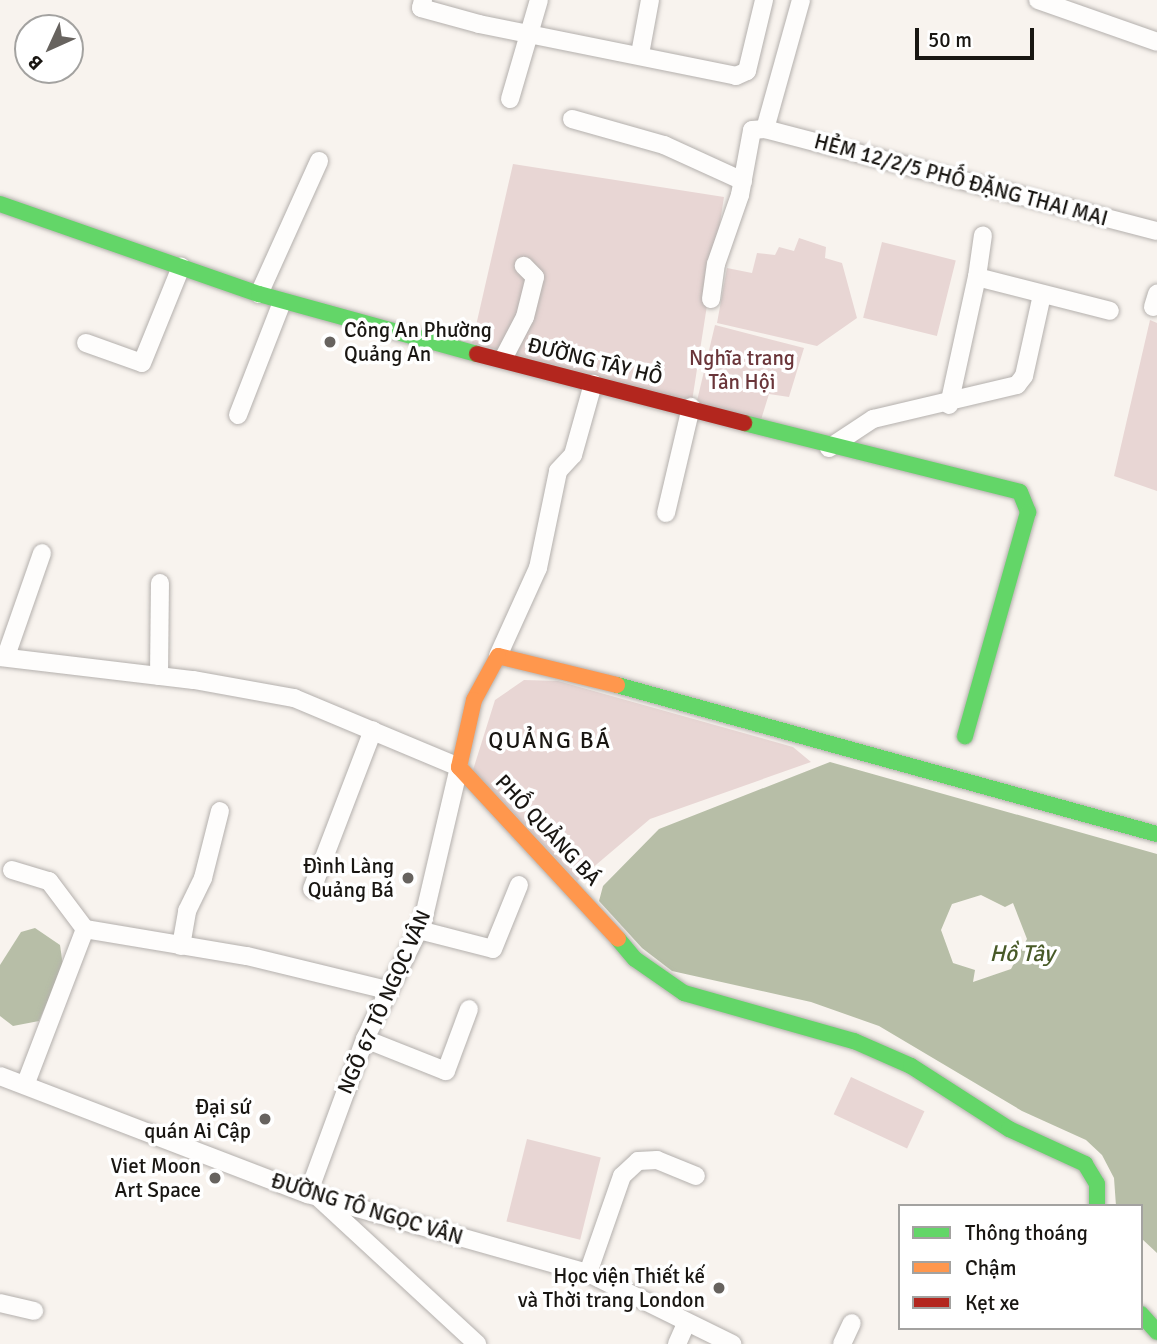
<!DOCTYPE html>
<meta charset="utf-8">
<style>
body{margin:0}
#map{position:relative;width:1157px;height:1344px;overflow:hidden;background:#f8f3ee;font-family:Signika,sans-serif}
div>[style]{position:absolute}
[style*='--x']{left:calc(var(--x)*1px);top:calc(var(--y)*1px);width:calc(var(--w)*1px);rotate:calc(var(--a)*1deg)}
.green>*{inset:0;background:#e8d6d4;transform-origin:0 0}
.water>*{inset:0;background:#b7bea7}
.pier>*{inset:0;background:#f8f3ee}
.roads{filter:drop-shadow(0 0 2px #b4b0ad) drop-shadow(0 0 2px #b4b0ad)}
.street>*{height:18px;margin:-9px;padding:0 9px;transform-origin:9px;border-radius:9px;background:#fefdfc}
.fast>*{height:16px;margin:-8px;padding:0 8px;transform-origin:8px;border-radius:8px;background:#63d668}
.slow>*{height:16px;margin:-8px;padding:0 8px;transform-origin:8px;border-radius:8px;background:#ff974d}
.jam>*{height:16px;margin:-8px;padding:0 8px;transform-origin:8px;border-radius:8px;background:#b3261e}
.dots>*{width:19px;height:19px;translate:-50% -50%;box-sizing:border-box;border:4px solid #fff;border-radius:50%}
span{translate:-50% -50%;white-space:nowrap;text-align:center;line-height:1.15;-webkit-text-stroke:7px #fff;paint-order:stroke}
.street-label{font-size:21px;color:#191612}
.poi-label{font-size:21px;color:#191612}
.left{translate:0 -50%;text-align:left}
.right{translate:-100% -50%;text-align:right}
.park-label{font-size:21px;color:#6a3539}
.neighbourhood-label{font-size:23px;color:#191612;letter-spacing:2px}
.water-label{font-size:23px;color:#485a28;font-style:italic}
.legend{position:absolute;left:898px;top:1204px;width:245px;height:126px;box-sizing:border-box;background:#fff;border:2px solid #a3a2a0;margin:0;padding:9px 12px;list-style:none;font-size:21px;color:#191612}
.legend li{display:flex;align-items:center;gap:14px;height:35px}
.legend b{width:35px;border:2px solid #a3a2a0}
.north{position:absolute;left:14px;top:14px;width:70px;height:70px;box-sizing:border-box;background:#fff;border:2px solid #a3a2a0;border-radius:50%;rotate:225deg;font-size:19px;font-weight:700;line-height:28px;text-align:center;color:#191612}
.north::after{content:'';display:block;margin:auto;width:24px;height:32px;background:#67635f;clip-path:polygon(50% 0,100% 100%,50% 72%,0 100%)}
.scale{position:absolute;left:915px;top:28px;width:119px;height:32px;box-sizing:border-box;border:4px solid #191612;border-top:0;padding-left:9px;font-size:21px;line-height:24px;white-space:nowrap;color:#191612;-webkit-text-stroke:5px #fff;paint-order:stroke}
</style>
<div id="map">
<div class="green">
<div style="clip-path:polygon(513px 164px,724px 197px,692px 401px,472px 343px)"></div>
<div style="clip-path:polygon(799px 238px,826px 247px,825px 258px,842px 263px,857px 318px,817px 346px,717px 323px,727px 268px,752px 273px,757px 253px,775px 255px,779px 247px,794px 251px)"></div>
<div style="left:882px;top:242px;width:76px;height:78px;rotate:14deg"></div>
<div style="clip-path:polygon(1150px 320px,1157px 323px,1157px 491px,1114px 476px)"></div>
<div style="clip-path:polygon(715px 325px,804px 348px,789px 397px,769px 394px,760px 423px,696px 405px)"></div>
<div style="clip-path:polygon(524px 680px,558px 681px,793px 747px,811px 762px,650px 819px,577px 881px,473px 770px,495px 700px)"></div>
<div style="left:851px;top:1077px;width:81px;height:41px;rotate:25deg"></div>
<div style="left:527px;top:1139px;width:76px;height:85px;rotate:14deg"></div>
</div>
<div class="water">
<div style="clip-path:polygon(830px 762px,1157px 854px,1157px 1253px,1141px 1238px,1141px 1206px,1116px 1206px,1114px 1178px,1102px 1155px,1086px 1140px,1022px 1111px,879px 1026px,811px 1002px,672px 971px,642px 948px,599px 901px,603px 886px,659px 829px)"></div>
<div style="clip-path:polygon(35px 928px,60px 945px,63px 966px,39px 1021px,13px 1026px,0 1016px,0 965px,21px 932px)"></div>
</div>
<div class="pier">
<div style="clip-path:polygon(981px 895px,1005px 907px,1013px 903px,1027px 939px,1011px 969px,973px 982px,975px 970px,953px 963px,941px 930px,952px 904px)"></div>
</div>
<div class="roads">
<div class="street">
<div style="--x:423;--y:0;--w:8;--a:104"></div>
<div style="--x:421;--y:8;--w:60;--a:15.4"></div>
<div style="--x:479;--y:24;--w:262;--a:11.4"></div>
<div style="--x:736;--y:76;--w:12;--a:-24"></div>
<div style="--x:747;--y:71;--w:73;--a:-76.5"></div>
<div style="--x:1038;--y:0;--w:126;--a:19.4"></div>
<div style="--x:640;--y:54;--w:55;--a:-79.5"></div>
<div style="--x:510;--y:99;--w:103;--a:-73.7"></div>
<div style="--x:572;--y:119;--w:96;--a:15.8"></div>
<div style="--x:664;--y:145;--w:87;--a:24.5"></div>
<div style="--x:765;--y:129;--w:405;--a:14.6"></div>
<div style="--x:977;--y:277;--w:42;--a:-81.9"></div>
<div style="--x:259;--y:294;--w:146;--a:-65.7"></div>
<div style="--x:711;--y:299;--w:35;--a:-82"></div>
<div style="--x:716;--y:264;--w:73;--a:-70.8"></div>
<div style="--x:740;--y:195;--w:66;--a:-79.5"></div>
<div style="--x:752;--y:130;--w:13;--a:-4"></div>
<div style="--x:765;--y:129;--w:134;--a:-74.4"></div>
<div style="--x:1153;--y:307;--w:14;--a:-73"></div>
<div style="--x:86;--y:343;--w:59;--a:19.7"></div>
<div style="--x:142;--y:363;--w:104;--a:-67.9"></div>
<div style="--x:503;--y:359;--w:47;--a:-62.4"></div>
<div style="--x:525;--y:317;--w:41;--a:-76"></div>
<div style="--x:535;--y:277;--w:16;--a:-135"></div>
<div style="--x:949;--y:405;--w:131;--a:-77.7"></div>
<div style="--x:977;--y:277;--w:137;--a:14.3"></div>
<div style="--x:238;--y:415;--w:121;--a:-68.7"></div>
<div style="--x:829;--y:448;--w:53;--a:-33.4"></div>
<div style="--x:873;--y:419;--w:148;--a:-13.3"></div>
<div style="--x:1017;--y:385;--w:11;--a:-52"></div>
<div style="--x:1024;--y:376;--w:83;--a:-77.5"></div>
<div style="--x:666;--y:513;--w:109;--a:-76.7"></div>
<div style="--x:6;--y:656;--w:109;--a:-70.7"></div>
<div style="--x:498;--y:656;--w:97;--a:-65.6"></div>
<div style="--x:538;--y:568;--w:99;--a:-78.3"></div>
<div style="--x:558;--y:471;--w:22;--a:-47"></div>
<div style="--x:573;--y:455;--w:74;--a:-74.3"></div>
<div style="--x:0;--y:657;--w:195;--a:6.8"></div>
<div style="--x:194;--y:680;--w:102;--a:10.2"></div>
<div style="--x:294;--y:698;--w:179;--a:22.7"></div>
<div style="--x:459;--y:767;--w:158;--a:103.2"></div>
<div style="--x:423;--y:921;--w:131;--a:116.2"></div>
<div style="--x:365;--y:1039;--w:165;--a:110.2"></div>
<div style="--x:159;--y:676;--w:93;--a:-89.4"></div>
<div style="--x:12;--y:870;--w:39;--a:17"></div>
<div style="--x:49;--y:881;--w:60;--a:53.1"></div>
<div style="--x:85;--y:929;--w:167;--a:111"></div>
<div style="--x:312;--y:889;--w:170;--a:-69"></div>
<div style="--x:85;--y:929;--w:164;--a:9.5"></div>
<div style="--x:247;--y:956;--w:143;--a:13.7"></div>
<div style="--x:419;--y:930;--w:76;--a:14.4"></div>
<div style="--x:493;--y:949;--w:69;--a:-67.9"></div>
<div style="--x:181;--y:946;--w:36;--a:-80"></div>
<div style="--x:187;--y:911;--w:37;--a:-64"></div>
<div style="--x:203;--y:878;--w:69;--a:-75.8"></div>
<div style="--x:365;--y:1039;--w:87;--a:21.6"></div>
<div style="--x:446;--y:1071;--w:66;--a:-69.6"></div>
<div style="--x:0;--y:1076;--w:330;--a:21"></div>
<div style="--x:308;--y:1194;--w:291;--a:15.8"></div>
<div style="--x:588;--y:1273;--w:161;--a:26.2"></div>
<div style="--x:320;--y:1199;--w:214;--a:42.7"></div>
<div style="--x:588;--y:1273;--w:103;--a:-70.7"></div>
<div style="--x:622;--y:1176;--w:22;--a:-43"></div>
<div style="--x:638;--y:1161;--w:19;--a:-3"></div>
<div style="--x:657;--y:1160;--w:42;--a:22.3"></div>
<div style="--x:0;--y:1303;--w:35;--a:13"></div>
<div style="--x:677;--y:1344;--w:22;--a:-66"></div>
<div style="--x:842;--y:1344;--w:23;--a:-65"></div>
</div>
<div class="fast">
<div style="--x:0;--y:204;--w:274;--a:19.2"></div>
<div style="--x:259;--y:294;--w:226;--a:15.4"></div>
<div style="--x:744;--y:423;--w:284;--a:14"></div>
<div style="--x:1020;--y:492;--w:22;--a:68"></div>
<div style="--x:1028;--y:512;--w:233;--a:105.7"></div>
<div style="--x:617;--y:685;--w:560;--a:15.43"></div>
<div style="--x:618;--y:939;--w:26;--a:50"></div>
<div style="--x:635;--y:959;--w:60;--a:34.8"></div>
<div style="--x:684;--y:993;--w:177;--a:15.8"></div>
<div style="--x:854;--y:1041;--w:62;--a:23.7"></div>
<div style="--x:911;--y:1066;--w:117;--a:32.7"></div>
<div style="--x:1009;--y:1129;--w:84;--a:24.7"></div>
<div style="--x:1085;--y:1164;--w:23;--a:59"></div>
<div style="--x:1097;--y:1184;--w:22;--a:90"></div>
<div style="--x:1141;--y:1314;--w:24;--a:48"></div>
</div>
<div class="slow">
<div style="--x:617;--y:685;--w:122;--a:-166.3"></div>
<div style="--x:498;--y:656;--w:50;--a:118.6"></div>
<div style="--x:474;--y:700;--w:69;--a:102.6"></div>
<div style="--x:459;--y:767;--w:234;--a:47.2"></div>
</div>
<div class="jam">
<div style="--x:477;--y:354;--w:276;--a:14.5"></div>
</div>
</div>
<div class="dots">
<div style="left:330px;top:342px;background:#67635f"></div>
<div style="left:408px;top:878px;background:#67635f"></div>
<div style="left:265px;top:1119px;background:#67635f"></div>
<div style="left:215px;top:1178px;background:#67635f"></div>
<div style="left:719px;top:1288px;background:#67635f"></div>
</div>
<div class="street-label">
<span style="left:961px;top:180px;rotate:15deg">HẺM 12/2/5 PHỐ ĐẶNG THAI MAI</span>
<span style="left:595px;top:361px;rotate:14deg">ĐƯỜNG TÂY HỒ</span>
<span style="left:548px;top:830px;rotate:47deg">PHỐ QUẢNG BÁ</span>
<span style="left:384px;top:1002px;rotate:-66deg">NGÕ 67 TÔ NGỌC VÂN</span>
<span style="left:367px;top:1209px;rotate:17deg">ĐƯỜNG TÔ NGỌC VÂN</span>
</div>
<div class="poi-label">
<span class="left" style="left:344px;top:342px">Công An Phường<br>Quảng An</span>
<span class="right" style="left:394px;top:878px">Đình Làng<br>Quảng Bá</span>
<span class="right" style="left:251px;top:1119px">Đại sứ<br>quán Ai Cập</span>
<span class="right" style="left:201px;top:1178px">Viet Moon<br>Art Space</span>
<span class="right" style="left:705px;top:1288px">Học viện Thiết kế<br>và Thời trang London</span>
</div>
<div class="park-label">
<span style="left:742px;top:370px">Nghĩa trang<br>Tân Hội</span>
</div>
<div class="neighbourhood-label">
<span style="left:550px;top:741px">QUẢNG BÁ</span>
</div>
<div class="water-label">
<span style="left:1022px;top:954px">Hồ Tây</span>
</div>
<ul class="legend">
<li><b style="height:9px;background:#63d668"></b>Thông thoáng</li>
<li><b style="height:9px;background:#ff974d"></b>Chậm</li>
<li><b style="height:9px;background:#b3261e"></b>Kẹt xe</li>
</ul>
<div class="north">B</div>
<div class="scale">50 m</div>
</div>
